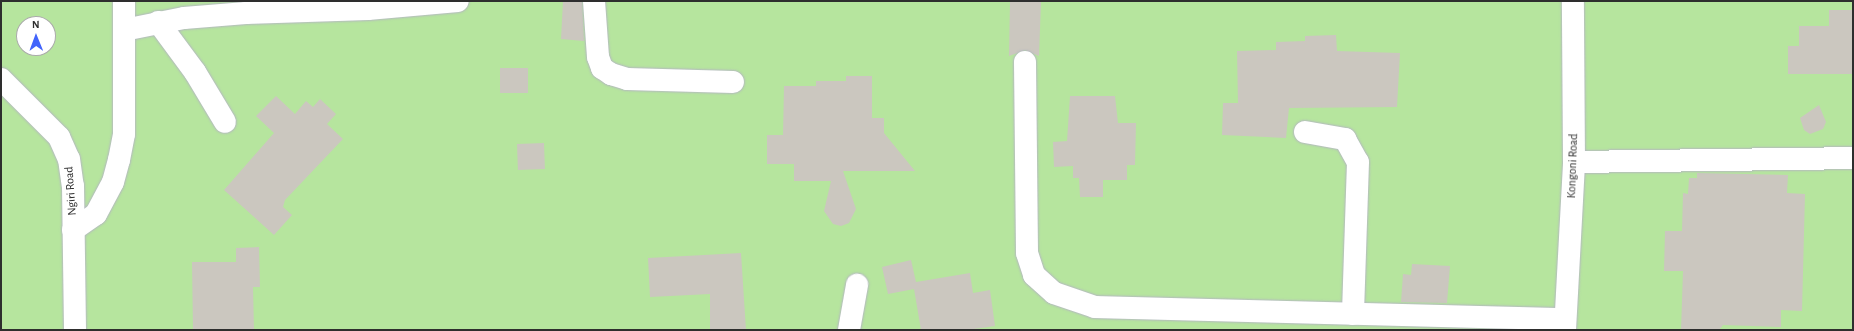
<!DOCTYPE html>
<style>
body{margin:0}
#map{position:relative;width:1854px;height:331px;overflow:hidden;background:#efe9e1;font-family:"Alegreya Sans",sans-serif}
div>[style]{position:absolute}
[style*='--x']{left:calc(var(--x)*1px);top:calc(var(--y)*1px);width:calc(var(--w)*1px);rotate:calc(var(--a)*1deg)}
.green>*{inset:0;background:#b6e59e}
.building>*{inset:0;background:#cbc7bf;transform-origin:0 0}
.roads{filter:drop-shadow(0 0 1px #b4b7c1) drop-shadow(0 0 1px #b4b7c1)}
.minor>*{height:22px;margin:-11px;padding:0 11px;transform-origin:11px;border-radius:11px;background:#fff}
span{translate:-50% -50%;white-space:nowrap;text-align:center;line-height:1.15;-webkit-text-stroke:3px #fff;paint-order:stroke}
.street-label{font-size:12px;color:#2e2e2e}
.frame{position:absolute;inset:0;border:2px solid #2e2e2e;pointer-events:none}
.north{position:absolute;left:16px;top:16px;width:40px;height:40px;box-sizing:border-box;background:#fff;border:1px solid #ababab;border-radius:50%;rotate:359deg;font-size:11px;font-weight:700;line-height:16px;text-align:center;color:#2e2e2e}
.north::after{content:'';display:block;margin:auto;width:14px;height:18px;background:#4264fb;clip-path:polygon(50% 0,100% 100%,50% 72%,0 100%)}
</style>
<div id="map">
<div class="green">
<div style="clip-path:polygon(evenodd,1px 1px,1853px 1px,1853px 330px,1px 330px,1px 1px,24px 24px,48px 24px,48px 48px,24px 48px,24px 24px)"></div>
</div>
<div class="building">
<div style="clip-path:polygon(563px 1px,582px 1px,584px 41px,561px 39px)"></div>
<div style="clip-path:polygon(1010px 1px,1041px 2px,1039px 56px,1025px 50px,1009px 56px)"></div>
<div style="clip-path:polygon(1829px 10px,1853px 10px,1853px 74px,1788px 74px,1788px 46px,1799px 46px,1799px 26px,1829px 26px)"></div>
<div style="clip-path:polygon(1336px 35px,1337px 51px,1400px 53px,1397px 107px,1289px 108px,1286px 138px,1222px 135px,1223px 103px,1238px 103px,1237px 51px,1276px 50px,1276px 42px,1305px 41px,1305px 36px)"></div>
<div style="left:500px;top:68px;width:28px;height:25px"></div>
<div style="clip-path:polygon(846px 76px,872px 76px,872px 118px,884px 118px,884px 133px,915px 171px,843px 171px,856px 209px,849px 223px,841px 226px,833px 224px,824px 211px,831px 181px,794px 181px,794px 164px,767px 164px,767px 135px,783px 135px,784px 86px,816px 86px,816px 81px,846px 81px)"></div>
<div style="clip-path:polygon(276px 96px,295px 114px,306px 101px,313px 107px,320px 99px,336px 114px,327px 124px,343px 139px,285px 200px,283px 207px,292px 215px,274px 235px,224px 190px,274px 133px,256px 116px)"></div>
<div style="clip-path:polygon(1070px 96px,1115px 96px,1118px 123px,1136px 123px,1135px 165px,1127px 165px,1127px 180px,1103px 180px,1103px 197px,1080px 197px,1079px 178px,1073px 178px,1073px 166px,1054px 167px,1053px 142px,1067px 141px)"></div>
<div style="clip-path:polygon(1819px 105px,1826px 122px,1823px 129px,1810px 134px,1804px 130px,1800px 118px)"></div>
<div style="left:544px;top:143px;width:26px;height:27px;rotate:88deg"></div>
<div style="clip-path:polygon(1697px 173px,1788px 175px,1787px 193px,1805px 194px,1802px 311px,1781px 310px,1781px 327px,1723px 325px,1719px 330px,1681px 330px,1683px 271px,1664px 271px,1665px 231px,1682px 231px,1683px 193px,1688px 194px,1689px 178px,1697px 178px)"></div>
<div style="clip-path:polygon(259px 247px,260px 287px,253px 287px,254px 330px,193px 330px,192px 262px,236px 262px,236px 248px)"></div>
<div style="clip-path:polygon(741px 253px,746px 330px,710px 330px,710px 294px,650px 297px,648px 258px)"></div>
<div style="clip-path:polygon(911px 260px,916px 282px,970px 273px,973px 293px,990px 290px,995px 326px,967px 330px,921px 330px,914px 289px,888px 294px,882px 267px)"></div>
<div style="clip-path:polygon(1412px 264px,1450px 266px,1447px 303px,1401px 302px,1403px 274px,1411px 275px)"></div>
</div>
<div class="roads">
<div class="minor">
<div style="--x:594;--y:1;--w:56;--a:85.9"></div>
<div style="--x:598;--y:57;--w:12;--a:70"></div>
<div style="--x:602;--y:68;--w:11;--a:34"></div>
<div style="--x:611;--y:74;--w:17;--a:17"></div>
<div style="--x:627;--y:79;--w:106;--a:1.6"></div>
<div style="--x:158;--y:22;--w:62;--a:53.5"></div>
<div style="--x:195;--y:72;--w:58;--a:59"></div>
<div style="--x:124;--y:30;--w:61;--a:-11.3"></div>
<div style="--x:184;--y:18;--w:62;--a:-4.6"></div>
<div style="--x:246;--y:13;--w:122;--a:-1.9"></div>
<div style="--x:368;--y:9;--w:90;--a:-5.1"></div>
<div style="--x:1025;--y:62;--w:191;--a:89.4"></div>
<div style="--x:1027;--y:253;--w:23;--a:72"></div>
<div style="--x:1034;--y:275;--w:27;--a:42"></div>
<div style="--x:1054;--y:293;--w:43;--a:18.9"></div>
<div style="--x:1095;--y:307;--w:470;--a:1.5"></div>
<div style="--x:1;--y:79;--w:82;--a:45"></div>
<div style="--x:59;--y:137;--w:24;--a:66"></div>
<div style="--x:69;--y:159;--w:27;--a:82"></div>
<div style="--x:73;--y:186;--w:144;--a:89.2"></div>
<div style="--x:1305;--y:132;--w:41;--a:9.9"></div>
<div style="--x:1345;--y:139;--w:26;--a:61"></div>
<div style="--x:1358;--y:162;--w:152;--a:91.9"></div>
<div style="--x:1574;--y:162;--w:279;--a:-0.8"></div>
<div style="--x:73;--y:230;--w:28;--a:-35"></div>
<div style="--x:96;--y:214;--w:36;--a:-62"></div>
<div style="--x:113;--y:182;--w:23;--a:-75"></div>
<div style="--x:119;--y:160;--w:26;--a:-79"></div>
<div style="--x:124;--y:134;--w:133;--a:-90"></div>
<div style="--x:849;--y:330;--w:46;--a:-79.9"></div>
<div style="--x:1565;--y:330;--w:168;--a:-86.9"></div>
<div style="--x:1574;--y:162;--w:161;--a:-90.4"></div>
</div>
</div>
<div class="street-label">
<span style="left:1573px;top:166px;rotate:-88deg">Kongoni Road</span>
<span style="left:71px;top:191px;rotate:-94deg">Ngiri Road</span>
</div>
<div class="frame"></div>
<div class="north">N</div>
</div>
